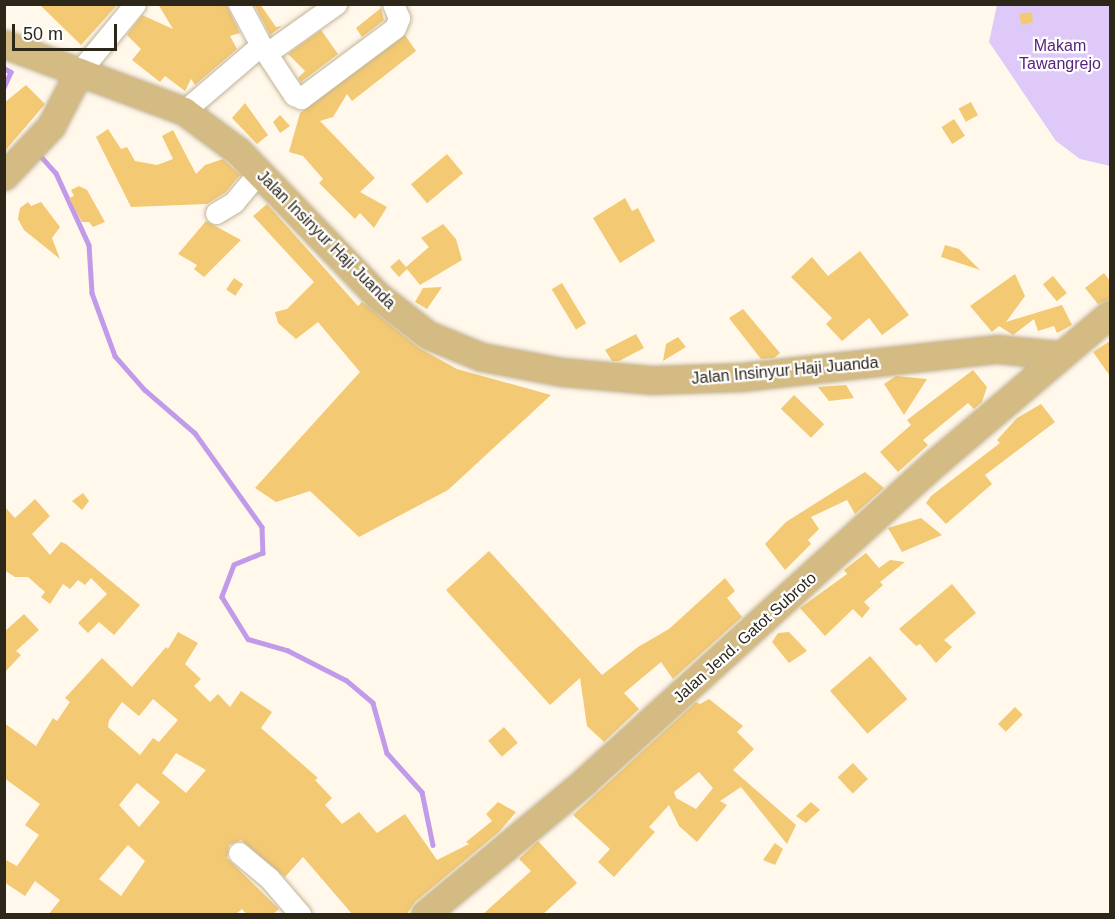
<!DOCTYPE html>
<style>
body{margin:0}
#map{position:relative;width:1115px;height:919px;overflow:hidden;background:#fff8eb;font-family:Arial,sans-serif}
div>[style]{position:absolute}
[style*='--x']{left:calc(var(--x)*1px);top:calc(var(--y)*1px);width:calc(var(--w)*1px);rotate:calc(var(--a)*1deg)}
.green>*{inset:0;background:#dfc9f8}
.stream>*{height:4.5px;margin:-2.25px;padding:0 2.25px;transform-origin:2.25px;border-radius:2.25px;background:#c19be9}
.building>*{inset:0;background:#f3c973;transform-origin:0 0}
.roads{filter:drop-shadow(0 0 2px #c3b394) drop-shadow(0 0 2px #c3b394)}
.minor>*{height:21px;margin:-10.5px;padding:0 10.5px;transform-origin:10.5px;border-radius:10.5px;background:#fff}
.major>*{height:27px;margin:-13.5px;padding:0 13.5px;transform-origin:13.5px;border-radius:13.5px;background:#d4bb83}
span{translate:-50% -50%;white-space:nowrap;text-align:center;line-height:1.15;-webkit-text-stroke:4.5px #fff;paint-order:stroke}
.park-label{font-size:16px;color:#56247d}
.street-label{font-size:16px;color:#2d271a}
.frame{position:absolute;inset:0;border:6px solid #2d271a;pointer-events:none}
.scale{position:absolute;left:12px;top:24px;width:105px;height:27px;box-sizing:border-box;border:3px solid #2d271a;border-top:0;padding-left:8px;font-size:18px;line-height:21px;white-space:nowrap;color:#2d271a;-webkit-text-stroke:4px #fff;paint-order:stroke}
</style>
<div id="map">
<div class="green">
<div style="clip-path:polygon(997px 5px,1110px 5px,1110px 166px,1080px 159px,1056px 141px,989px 42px)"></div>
</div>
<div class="stream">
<div style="--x:4;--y:68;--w:8;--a:30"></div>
<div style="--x:11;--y:72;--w:17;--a:114"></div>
<div style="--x:37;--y:152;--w:28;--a:48"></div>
<div style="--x:56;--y:173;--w:79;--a:65.4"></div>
<div style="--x:89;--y:245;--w:48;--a:86.4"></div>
<div style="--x:92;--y:293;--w:67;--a:69.9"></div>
<div style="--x:115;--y:356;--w:45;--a:48.6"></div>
<div style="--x:145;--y:390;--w:66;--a:40.7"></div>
<div style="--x:195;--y:433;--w:115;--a:54.5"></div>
<div style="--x:262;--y:527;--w:26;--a:88"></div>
<div style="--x:263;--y:553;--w:31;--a:158"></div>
<div style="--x:234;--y:565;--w:34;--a:111"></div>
<div style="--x:222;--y:597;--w:49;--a:58.2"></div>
<div style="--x:248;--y:639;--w:41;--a:15.8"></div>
<div style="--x:287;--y:650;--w:66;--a:27"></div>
<div style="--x:346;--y:680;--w:35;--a:40"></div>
<div style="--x:373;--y:703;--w:52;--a:74.4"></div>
<div style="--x:387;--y:753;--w:52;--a:48.1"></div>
<div style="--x:422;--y:792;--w:54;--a:78.3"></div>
</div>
<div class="building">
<div style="clip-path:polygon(39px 4px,118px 4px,81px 45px)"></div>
<div style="clip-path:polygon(158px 4px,226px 4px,240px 33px,230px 36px,237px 49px,195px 85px,191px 79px,185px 91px,165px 76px,160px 82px,132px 60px,141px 49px,127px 35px,142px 15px,173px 29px)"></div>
<div style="clip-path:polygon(254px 4px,260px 4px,276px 27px,282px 26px,270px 35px)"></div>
<div style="clip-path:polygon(381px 8px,384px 20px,362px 37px,356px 28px)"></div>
<div style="clip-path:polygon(1032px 12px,1033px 22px,1022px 25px,1019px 14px)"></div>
<div style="clip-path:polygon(321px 30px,338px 54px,301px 82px,298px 78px,305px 71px,288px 54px)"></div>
<div style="clip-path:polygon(405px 35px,416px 51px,352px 101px,347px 94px,333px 117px,320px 121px,375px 178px,360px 192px,387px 207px,374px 228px,360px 213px,355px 219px,319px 183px,323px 179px,303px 156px,289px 152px,300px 113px)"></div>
<div style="clip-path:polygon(26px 85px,45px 104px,4px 152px,4px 103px)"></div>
<div style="left:971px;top:102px;width:15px;height:14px;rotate:62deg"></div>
<div style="clip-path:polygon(245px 103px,268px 135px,257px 144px,232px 118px)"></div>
<div style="clip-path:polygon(280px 115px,290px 126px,280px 133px,273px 122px)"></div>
<div style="left:954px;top:119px;width:20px;height:15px;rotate:57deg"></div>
<div style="clip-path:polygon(108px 129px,121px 149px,127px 147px,135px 161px,157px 165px,173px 159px,162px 136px,173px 130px,196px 174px,205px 165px,223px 159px,240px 175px,226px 192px,207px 204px,131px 207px,96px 137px)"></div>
<div style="left:447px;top:154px;width:25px;height:47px;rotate:50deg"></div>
<div style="clip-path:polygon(79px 186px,87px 190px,105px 222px,93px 227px,89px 222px,82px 222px,69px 198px,74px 196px,71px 190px)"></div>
<div style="clip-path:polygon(625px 198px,632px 211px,638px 208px,655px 241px,620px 263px,593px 218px)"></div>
<div style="clip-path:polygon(28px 202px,31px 206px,41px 202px,60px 227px,52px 238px,60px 259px,24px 230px,18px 219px,20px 208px)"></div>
<div style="clip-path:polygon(267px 204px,358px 306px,362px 302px,419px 348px,457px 369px,551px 395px,448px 490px,359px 537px,310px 491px,276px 502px,255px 488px,360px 372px,318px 322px,296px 339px,278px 323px,275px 312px,287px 309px,314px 282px,253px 216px)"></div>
<div style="clip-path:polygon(206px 221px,241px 240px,204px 277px,194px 269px,197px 265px,178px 254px)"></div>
<div style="clip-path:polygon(443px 224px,456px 239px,462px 260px,420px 285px,407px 269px,399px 277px,390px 267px,399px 259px,406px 267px,429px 247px,421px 238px)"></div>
<div style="clip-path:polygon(945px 245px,959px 249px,980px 270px,941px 257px)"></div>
<div style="clip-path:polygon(860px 251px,909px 315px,882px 335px,869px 318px,842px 341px,826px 324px,832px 318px,791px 277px,812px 257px,828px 276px)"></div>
<div style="clip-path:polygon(1104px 273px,1110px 281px,1110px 299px,1098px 304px,1085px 288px)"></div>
<div style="clip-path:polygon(1015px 274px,1025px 296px,1006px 322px,1062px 305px,1072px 325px,1057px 333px,1054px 326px,1038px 331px,1034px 319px,1013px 335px,999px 326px,992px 332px,970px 306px)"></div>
<div style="left:1053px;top:276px;width:22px;height:13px;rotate:51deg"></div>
<div style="left:234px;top:278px;width:11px;height:14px;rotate:34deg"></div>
<div style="left:562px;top:283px;width:47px;height:12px;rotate:59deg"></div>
<div style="clip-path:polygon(442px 287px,427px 309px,415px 302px,423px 288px)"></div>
<div style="clip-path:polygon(743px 309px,780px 353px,774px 358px,761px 359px,729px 318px)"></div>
<div style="clip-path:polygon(636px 334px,644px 348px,619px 361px,612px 361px,605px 350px)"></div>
<div style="clip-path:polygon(678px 337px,686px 347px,663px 361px,666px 344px)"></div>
<div style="clip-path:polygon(1110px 341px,1110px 376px,1093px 352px)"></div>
<div style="clip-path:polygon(973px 370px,987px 387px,982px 402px,974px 409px,968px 403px,923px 440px,928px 445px,898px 472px,880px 452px,911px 425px,907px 420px)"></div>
<div style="clip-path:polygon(896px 376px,927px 379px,904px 415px,884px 384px)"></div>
<div style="clip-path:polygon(846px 385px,854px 398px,829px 401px,818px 387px)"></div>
<div style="left:794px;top:395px;width:42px;height:19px;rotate:44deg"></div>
<div style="clip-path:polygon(1041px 404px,1055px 422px,985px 475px,992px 484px,946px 524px,926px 503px,931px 496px,1000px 443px,997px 440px,1017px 418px)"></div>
<div style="clip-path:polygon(865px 472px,884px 488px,855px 514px,847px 500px,811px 517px,819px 529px,808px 540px,811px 544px,785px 570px,765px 544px,786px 522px)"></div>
<div style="clip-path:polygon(83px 493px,89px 501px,82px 510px,72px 501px)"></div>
<div style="clip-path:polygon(35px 499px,50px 516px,32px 534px,50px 555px,61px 542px,66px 544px,140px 605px,114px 635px,99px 622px,88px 633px,78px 623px,107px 594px,91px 578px,85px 585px,78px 580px,70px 589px,63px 584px,50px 604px,41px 597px,45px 592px,28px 577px,15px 577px,4px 570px,4px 506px,15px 518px)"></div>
<div style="clip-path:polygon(921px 518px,942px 535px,902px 552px,888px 528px)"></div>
<div style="clip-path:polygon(489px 551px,602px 675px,638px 647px,669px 629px,725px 578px,735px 591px,727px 598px,742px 617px,673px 679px,661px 662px,624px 693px,639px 709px,604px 742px,587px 726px,580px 678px,550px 705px,446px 590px)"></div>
<div style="clip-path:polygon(866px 553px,879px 568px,890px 560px,905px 562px,880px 582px,883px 585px,864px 602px,870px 608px,862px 618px,853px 609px,825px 636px,800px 608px,847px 574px,844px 570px)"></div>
<div style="clip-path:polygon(952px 584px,976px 613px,944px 640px,952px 647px,936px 663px,920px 644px,916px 646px,899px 629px)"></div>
<div style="clip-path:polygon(24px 614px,39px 630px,16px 651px,21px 655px,4px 673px,4px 632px)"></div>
<div style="clip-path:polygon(evenodd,178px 632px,198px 643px,185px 664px,201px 679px,194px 686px,210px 702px,218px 694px,230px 707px,241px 691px,272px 712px,261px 728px,318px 778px,315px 780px,332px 798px,325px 805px,342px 824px,359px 812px,377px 833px,405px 814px,437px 860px,469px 844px,466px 842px,492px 821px,486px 814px,498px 802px,516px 812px,499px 832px,415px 902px,406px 915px,353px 915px,303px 857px,285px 877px,241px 840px,229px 845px,227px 858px,279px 909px,272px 915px,247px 915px,242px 909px,235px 915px,48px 915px,60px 900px,35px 881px,25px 896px,4px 882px,4px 859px,17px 866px,39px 835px,25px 825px,40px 804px,4px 778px,4px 723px,36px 746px,53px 718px,57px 721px,70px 702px,65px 698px,102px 658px,132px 687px,166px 647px,168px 649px,178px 632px,153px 699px,178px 720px,159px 742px,153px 738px,140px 755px,108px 727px,109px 720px,122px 702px,139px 716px,153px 699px,178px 632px,176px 753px,206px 770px,186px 793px,162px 773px,176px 753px,178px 632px,137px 783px,160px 802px,139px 827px,119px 805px,137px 783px,178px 632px,128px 845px,145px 861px,121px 896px,99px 879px,128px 845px)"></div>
<div style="clip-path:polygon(789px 632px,807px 651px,789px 663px,772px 642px,778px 633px)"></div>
<div style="left:870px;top:656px;width:57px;height:53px;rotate:49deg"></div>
<div style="clip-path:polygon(evenodd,709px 699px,743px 726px,737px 732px,754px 749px,733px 770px,796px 825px,787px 844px,741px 787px,720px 801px,727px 805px,697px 842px,679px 826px,669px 805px,649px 827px,655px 832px,614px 877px,598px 862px,610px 849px,573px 815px,696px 702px,700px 704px,709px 699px,699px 772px,713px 788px,696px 809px,676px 798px,674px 792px,699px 772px)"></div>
<div style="left:1015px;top:707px;width:11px;height:24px;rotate:45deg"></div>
<div style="left:504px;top:727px;width:21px;height:21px;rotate:49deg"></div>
<div style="left:853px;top:763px;width:22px;height:21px;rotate:47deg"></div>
<div style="clip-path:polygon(811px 802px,820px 810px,806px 823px,796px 816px)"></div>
<div style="clip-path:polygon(538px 841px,577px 883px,542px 915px,482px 915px,531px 871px,519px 859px)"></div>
<div style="clip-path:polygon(775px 843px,783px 849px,775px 865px,763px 860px)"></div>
</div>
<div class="roads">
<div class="minor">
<div style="--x:239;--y:4;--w:47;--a:61.8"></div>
<div style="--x:261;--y:45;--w:60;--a:56.6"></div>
<div style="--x:294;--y:95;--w:8;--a:23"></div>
<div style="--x:301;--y:98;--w:117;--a:-36.7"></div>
<div style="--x:395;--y:28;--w:11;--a:-68"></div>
<div style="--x:399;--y:18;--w:15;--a:-113"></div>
<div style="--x:267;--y:53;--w:85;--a:-35.4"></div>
<div style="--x:79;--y:72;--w:88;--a:-50.5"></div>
<div style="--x:184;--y:111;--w:101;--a:-40.6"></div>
<div style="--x:216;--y:213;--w:21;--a:-31"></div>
<div style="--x:234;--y:202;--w:39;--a:-50"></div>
<div style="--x:239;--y:853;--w:39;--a:40"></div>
<div style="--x:269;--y:878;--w:48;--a:49.3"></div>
</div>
<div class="major">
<div style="--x:4;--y:44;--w:192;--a:20.4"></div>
<div style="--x:184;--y:111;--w:67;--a:36.5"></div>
<div style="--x:238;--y:151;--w:202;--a:46"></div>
<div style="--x:378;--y:296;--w:63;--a:38"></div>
<div style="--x:428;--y:335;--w:58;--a:22.2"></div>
<div style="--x:482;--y:357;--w:81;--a:10.6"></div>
<div style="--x:562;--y:372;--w:90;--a:5.1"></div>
<div style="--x:652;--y:380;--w:90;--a:-1.9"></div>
<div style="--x:742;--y:377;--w:257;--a:-6.3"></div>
<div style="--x:997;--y:349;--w:62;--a:5.5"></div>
<div style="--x:4;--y:176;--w:69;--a:-46.8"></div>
<div style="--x:51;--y:126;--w:61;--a:-62.6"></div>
<div style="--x:425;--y:914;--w:208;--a:-39.7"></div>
<div style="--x:585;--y:781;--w:474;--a:-42.3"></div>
<div style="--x:936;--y:462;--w:228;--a:-40.4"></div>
</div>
</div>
<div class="park-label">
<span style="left:1060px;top:55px">Makam<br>Tawangrejo</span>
</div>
<div class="street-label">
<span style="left:326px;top:240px;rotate:45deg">Jalan Insinyur Haji Juanda</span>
<span style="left:785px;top:371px;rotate:-5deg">Jalan Insinyur Haji Juanda</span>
<span style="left:745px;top:638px;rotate:-42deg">Jalan Jend. Gatot Subroto</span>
</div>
<div class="frame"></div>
<div class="scale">50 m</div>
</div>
